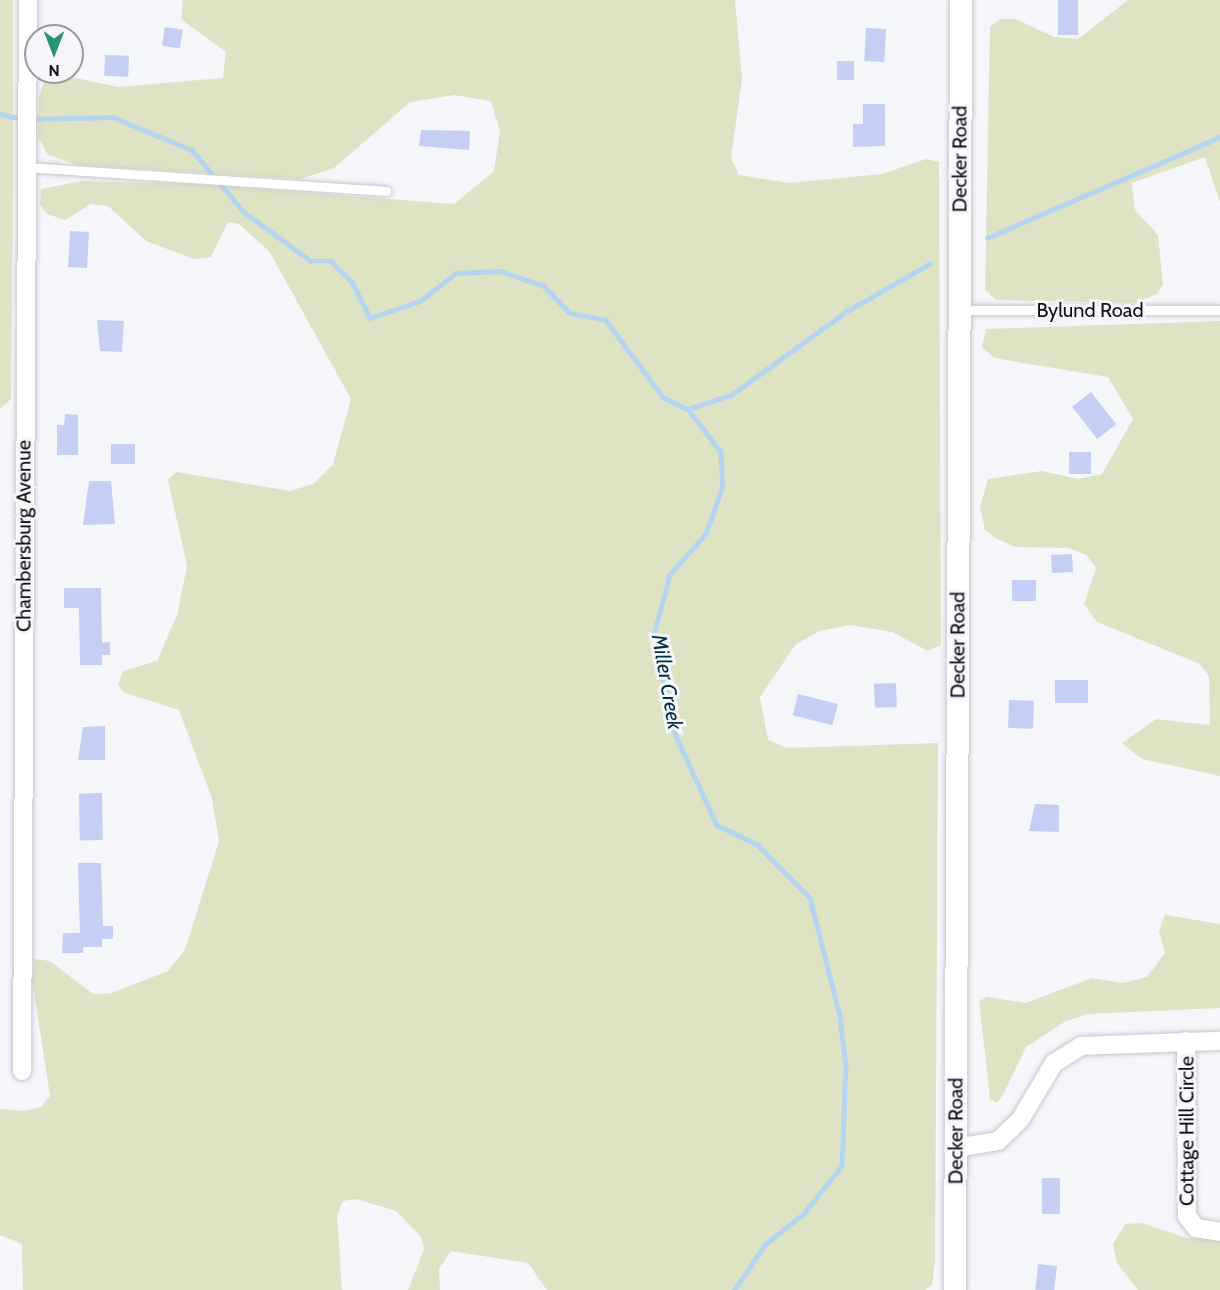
<!DOCTYPE html>
<style>
body{margin:0}
#map{position:relative;width:1220px;height:1290px;overflow:hidden;background:#f4f6fa;font-family:Cabin,sans-serif}
div>[style]{position:absolute}
[style*='--x']{left:calc(var(--x)*1px);top:calc(var(--y)*1px);width:calc(var(--w)*1px);rotate:calc(var(--a)*1deg)}
.green>*{inset:0;background:#dee3c4}
.stream>*{height:4.5px;margin:-2.25px;padding:0 2.25px;transform-origin:2.25px;border-radius:2.25px;background:#b3d5ef}
.building>*{inset:0;background:#c4cff3;transform-origin:0 0}
.roads{filter:drop-shadow(0 0 2px #c6c7cb) drop-shadow(0 0 2px #c6c7cb)}
.service>*{height:9px;margin:-4.5px;padding:0 4.5px;transform-origin:4.5px;border-radius:4.5px;background:#fff}
.minor>*{height:18px;margin:-9px;padding:0 9px;transform-origin:9px;border-radius:9px;background:#fff}
.tertiary>*{height:22px;margin:-11px;padding:0 11px;transform-origin:11px;border-radius:11px;background:#fff}
span{translate:-50% -50%;white-space:nowrap;text-align:center;line-height:1.15;-webkit-text-stroke:6px #f4f6fa;paint-order:stroke}
.street-label{font-size:20px;color:#111112}
.water-label{font-size:21px;color:#012e47;font-style:italic}
.north{position:absolute;left:24px;top:24px;width:60px;height:60px;box-sizing:border-box;background:#f4f6fa;border:2px solid #999a9d;border-radius:50%;rotate:180deg;font-size:16px;font-weight:700;line-height:24px;text-align:center;color:#111112}
.north::after{content:'';display:block;margin:auto;width:21px;height:27px;background:#2a9371;clip-path:polygon(50% 0,100% 100%,50% 72%,0 100%)}
</style>
<div id="map">
<div class="green">
<div style="clip-path:polygon(0 0,13px 0,13px 191px,11px 399px,0 409px)"></div>
<div style="clip-path:polygon(183px 0,735px 0,742px 79px,731px 158px,739px 175px,789px 183px,882px 174px,926px 159px,939px 162px,941px 645px,928px 651px,892px 632px,850px 625px,820px 631px,796px 644px,760px 697px,768px 740px,787px 748px,938px 743px,935px 1262px,932px 1285px,925px 1290px,547px 1290px,528px 1263px,451px 1251px,439px 1269px,440px 1290px,408px 1290px,424px 1249px,421px 1237px,396px 1211px,356px 1199px,343px 1201px,337px 1215px,342px 1290px,23px 1290px,22px 1244px,0 1235px,0 1109px,24px 1111px,41px 1107px,50px 1096px,32px 979px,35px 959px,50px 961px,93px 994px,112px 993px,168px 971px,185px 950px,219px 841px,212px 798px,179px 710px,125px 693px,118px 685px,123px 671px,157px 661px,177px 615px,187px 566px,168px 480px,176px 472px,290px 491px,313px 484px,333px 464px,351px 399px,269px 251px,239px 224px,228px 222px,211px 257px,194px 259px,146px 241px,108px 206px,91px 204px,65px 220px,47px 214px,40px 205px,41px 189px,82px 181px,195px 184px,454px 204px,494px 171px,500px 132px,491px 101px,454px 95px,410px 102px,334px 168px,300px 179px,78px 165px,48px 155px,38px 136px,39px 96px,48px 72px,118px 87px,223px 78px,226px 52px,181px 19px)"></div>
<div style="clip-path:polygon(1128px 0,1220px 0,1220px 202px,1205px 157px,1132px 183px,1135px 210px,1158px 235px,1163px 284px,1157px 294px,1133px 303px,996px 300px,985px 290px,990px 27px,1000px 19px,1016px 19px,1054px 37px,1078px 39px)"></div>
<div style="clip-path:polygon(1220px 321px,1220px 776px,1142px 759px,1122px 743px,1156px 719px,1210px 725px,1209px 676px,1200px 664px,1097px 622px,1084px 604px,1096px 568px,1087px 555px,1069px 548px,1015px 547px,997px 539px,985px 530px,980px 507px,988px 479px,1042px 471px,1078px 479px,1102px 474px,1133px 419px,1108px 377px,994px 358px,982px 347px,986px 329px)"></div>
<div style="clip-path:polygon(1165px 915px,1220px 924px,1220px 1008px,1088px 1014px,1066px 1021px,1026px 1047px,1003px 1095px,997px 1103px,990px 1099px,979px 1001px,987px 997px,1026px 1003px,1092px 978px,1123px 983px,1147px 977px,1165px 953px,1159px 931px)"></div>
<div style="clip-path:polygon(1142px 1223px,1187px 1238px,1220px 1239px,1220px 1290px,1138px 1290px,1117px 1263px,1113px 1244px,1125px 1224px)"></div>
</div>
<div class="stream">
<div style="--x:0;--y:114;--w:23;--a:13"></div>
<div style="--x:30;--y:119;--w:83;--a:-1.4"></div>
<div style="--x:113;--y:117;--w:86;--a:22.7"></div>
<div style="--x:192;--y:150;--w:81;--a:50"></div>
<div style="--x:244;--y:212;--w:83;--a:36.2"></div>
<div style="--x:311;--y:261;--w:20;--a:0"></div>
<div style="--x:331;--y:261;--w:30;--a:45"></div>
<div style="--x:352;--y:282;--w:40;--a:63.4"></div>
<div style="--x:370;--y:318;--w:53;--a:-18.8"></div>
<div style="--x:420;--y:301;--w:46;--a:-37.9"></div>
<div style="--x:456;--y:273;--w:44;--a:-2.6"></div>
<div style="--x:500;--y:271;--w:46;--a:18.8"></div>
<div style="--x:544;--y:286;--w:37;--a:46"></div>
<div style="--x:570;--y:313;--w:37;--a:11"></div>
<div style="--x:606;--y:320;--w:96;--a:53.5"></div>
<div style="--x:663;--y:397;--w:28;--a:26"></div>
<div style="--x:688;--y:409;--w:54;--a:52.5"></div>
<div style="--x:721;--y:452;--w:34;--a:87"></div>
<div style="--x:723;--y:486;--w:51;--a:109.5"></div>
<div style="--x:706;--y:534;--w:55;--a:131.3"></div>
<div style="--x:670;--y:575;--w:62;--a:104.9"></div>
<div style="--x:654;--y:635;--w:103;--a:77.7"></div>
<div style="--x:676;--y:736;--w:98;--a:65.3"></div>
<div style="--x:717;--y:825;--w:46;--a:26"></div>
<div style="--x:758;--y:845;--w:74;--a:45.5"></div>
<div style="--x:810;--y:898;--w:122;--a:75.7"></div>
<div style="--x:840;--y:1016;--w:50;--a:83.2"></div>
<div style="--x:846;--y:1066;--w:100;--a:92.3"></div>
<div style="--x:842;--y:1166;--w:61;--a:128.4"></div>
<div style="--x:804;--y:1214;--w:50;--a:141.5"></div>
<div style="--x:765;--y:1245;--w:54;--a:123.7"></div>
<div style="--x:987;--y:238;--w:254;--a:-23.4"></div>
<div style="--x:688;--y:409;--w:45;--a:-18"></div>
<div style="--x:731;--y:395;--w:143;--a:-35.9"></div>
<div style="--x:847;--y:311;--w:95;--a:-29.8"></div>
</div>
<div class="building">
<div style="left:1058px;top:0;width:20px;height:35px"></div>
<div style="left:165px;top:27px;width:18px;height:19px;rotate:9deg"></div>
<div style="left:866px;top:28px;width:20px;height:33px;rotate:3deg"></div>
<div style="left:105px;top:55px;width:24px;height:21px;rotate:2deg"></div>
<div style="left:837px;top:61px;width:17px;height:19px"></div>
<div style="clip-path:polygon(863px 104px,885px 104px,885px 146px,853px 147px,853px 124px,863px 124px)"></div>
<div style="clip-path:polygon(421px 130px,470px 131px,469px 150px,419px 146px)"></div>
<div style="left:70px;top:231px;width:19px;height:36px;rotate:3deg"></div>
<div style="clip-path:polygon(97px 320px,124px 321px,122px 352px,100px 351px)"></div>
<div style="left:1091px;top:392px;width:41px;height:24px;rotate:52deg"></div>
<div style="clip-path:polygon(65px 414px,78px 415px,78px 455px,57px 455px,57px 425px,64px 425px)"></div>
<div style="left:111px;top:444px;width:24px;height:20px"></div>
<div style="left:1069px;top:452px;width:22px;height:22px"></div>
<div style="clip-path:polygon(89px 481px,111px 481px,115px 524px,83px 525px)"></div>
<div style="left:1072px;top:554px;width:18px;height:21px;rotate:87deg"></div>
<div style="left:1012px;top:580px;width:24px;height:21px"></div>
<div style="clip-path:polygon(64px 588px,101px 588px,102px 643px,110px 642px,110px 655px,102px 655px,102px 665px,80px 665px,79px 608px,64px 608px)"></div>
<div style="left:1055px;top:680px;width:33px;height:23px"></div>
<div style="left:896px;top:683px;width:24px;height:22px;rotate:88deg"></div>
<div style="left:798px;top:694px;width:41px;height:22px;rotate:14deg"></div>
<div style="left:1009px;top:700px;width:25px;height:28px;rotate:2deg"></div>
<div style="clip-path:polygon(105px 726px,105px 760px,78px 760px,83px 727px)"></div>
<div style="left:102px;top:793px;width:47px;height:23px;rotate:89deg"></div>
<div style="clip-path:polygon(1035px 804px,1059px 805px,1059px 832px,1029px 831px)"></div>
<div style="clip-path:polygon(78px 863px,101px 863px,103px 926px,113px 926px,113px 939px,102px 939px,102px 947px,83px 947px,83px 953px,62px 953px,63px 933px,80px 933px)"></div>
<div style="left:1060px;top:1178px;width:36px;height:18px;rotate:90deg"></div>
<div style="left:1038px;top:1264px;width:19px;height:26px;rotate:6deg"></div>
</div>
<div class="roads">
<div class="service">
<div style="--x:26;--y:167;--w:361;--a:3.8"></div>
<div style="--x:960;--y:310;--w:260;--a:0"></div>
</div>
<div class="minor">
<div style="--x:1186;--y:1041;--w:175;--a:89.7"></div>
<div style="--x:1187;--y:1216;--w:15;--a:53"></div>
<div style="--x:1196;--y:1228;--w:24;--a:9"></div>
<div style="--x:22;--y:1071;--w:1071;--a:-89.68"></div>
<div style="--x:956;--y:1148;--w:43;--a:-9.5"></div>
<div style="--x:998;--y:1141;--w:30;--a:-44"></div>
<div style="--x:1020;--y:1120;--w:66;--a:-59.2"></div>
<div style="--x:1054;--y:1063;--w:32;--a:-32"></div>
<div style="--x:1081;--y:1046;--w:139;--a:-2.1"></div>
</div>
<div class="tertiary">
<div style="--x:955;--y:1290;--w:1290;--a:-89.73"></div>
</div>
</div>
<div class="street-label">
<span style="left:960px;top:159px;rotate:-90deg">Decker Road</span>
<span style="left:1090px;top:310px">Bylund Road</span>
<span style="left:24px;top:536px;rotate:-90deg">Chambersburg Avenue</span>
<span style="left:958px;top:645px;rotate:-90deg">Decker Road</span>
<span style="left:956px;top:1131px;rotate:-90deg">Decker Road</span>
<span style="left:1187px;top:1131px;rotate:-90deg">Cottage Hill Circle</span>
</div>
<div class="water-label">
<span style="left:667px;top:682px;rotate:80deg">Miller Creek</span>
</div>
<div class="north">N</div>
</div>
